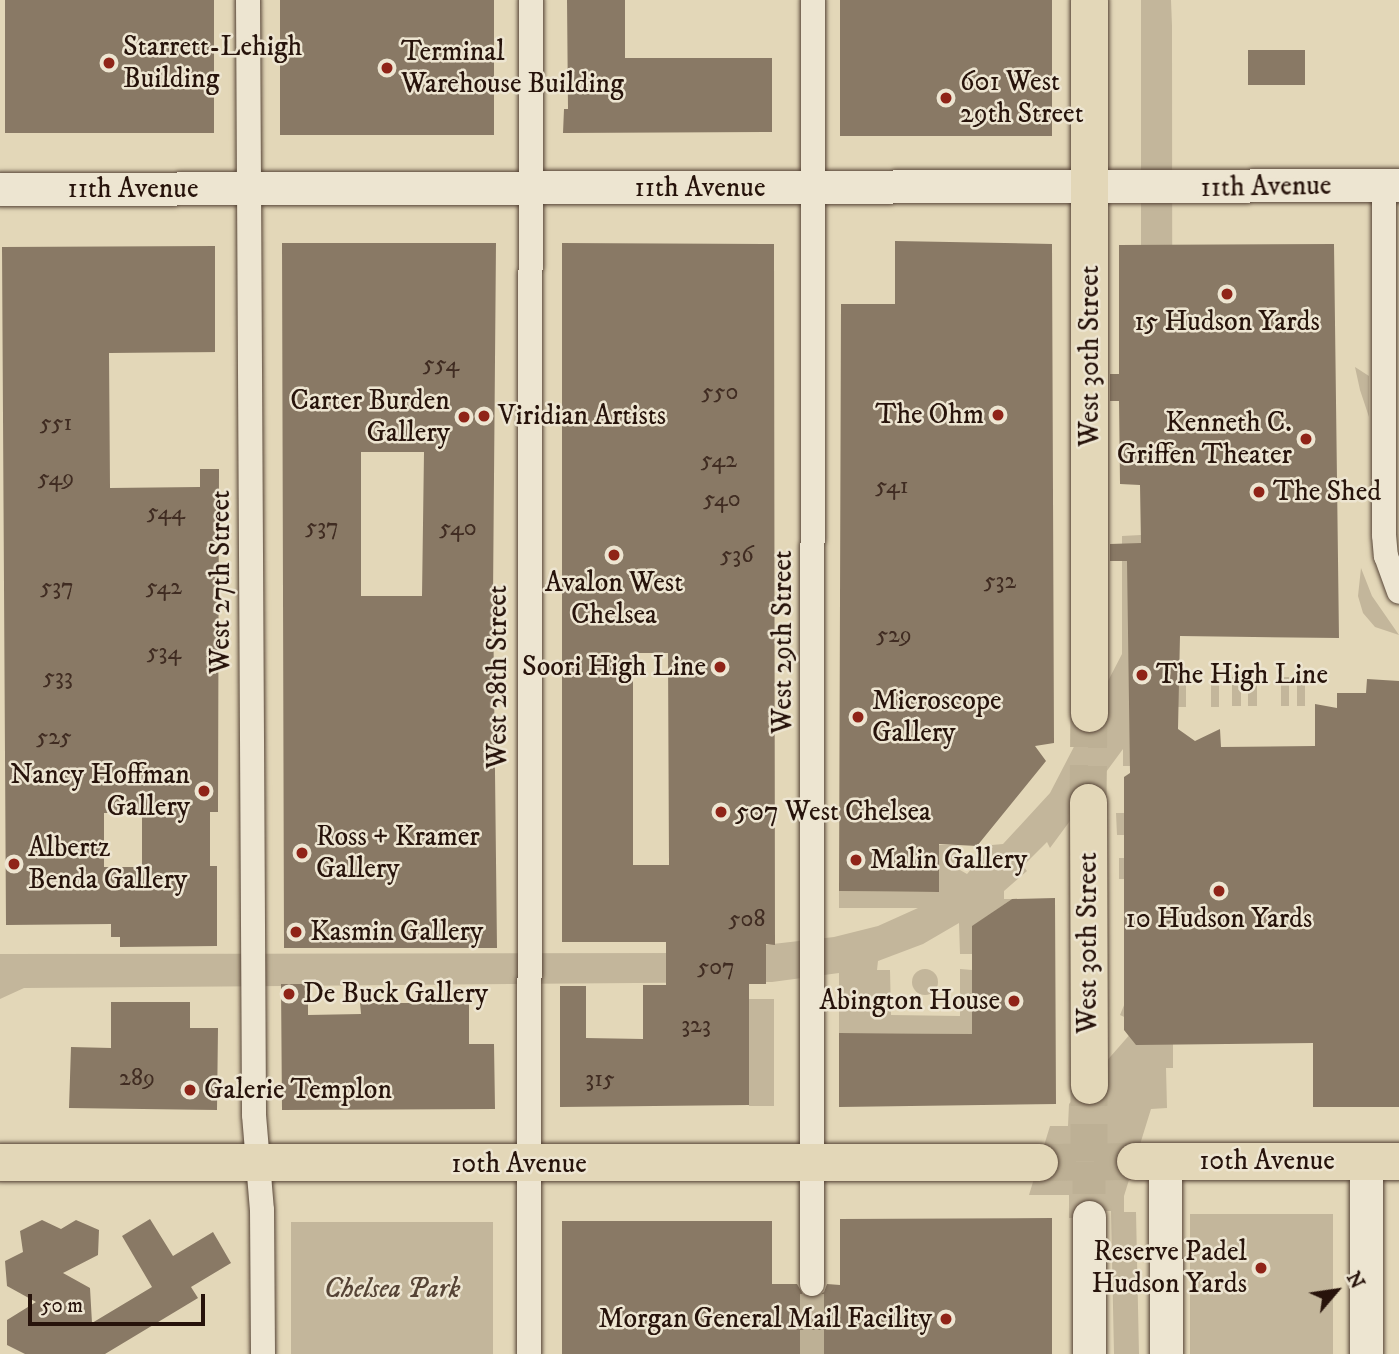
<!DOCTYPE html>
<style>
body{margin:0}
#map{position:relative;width:1399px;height:1354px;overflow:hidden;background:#e3d7b8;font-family:"IM FELL DW Pica",serif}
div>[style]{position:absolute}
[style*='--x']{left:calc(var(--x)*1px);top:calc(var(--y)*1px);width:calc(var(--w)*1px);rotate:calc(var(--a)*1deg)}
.green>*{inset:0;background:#c3b69b;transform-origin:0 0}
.round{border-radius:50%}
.building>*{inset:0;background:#897965;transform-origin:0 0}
.street-tunnel>*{height:24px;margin-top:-12px;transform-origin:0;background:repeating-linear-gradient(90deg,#bdb095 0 24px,transparent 0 36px)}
.secondary-tunnel>*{height:33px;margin-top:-16.5px;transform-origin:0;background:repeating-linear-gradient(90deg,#bdb095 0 33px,transparent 0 50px)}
.primary-tunnel>*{height:37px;margin-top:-18.5px;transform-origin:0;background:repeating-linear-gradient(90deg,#bdb095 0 37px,transparent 0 55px)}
.roads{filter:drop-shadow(0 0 2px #564436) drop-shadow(0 0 2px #564436)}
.street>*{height:24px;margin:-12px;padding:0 12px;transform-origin:12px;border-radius:12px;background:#ede5d1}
.secondary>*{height:33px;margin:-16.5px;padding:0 16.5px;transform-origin:16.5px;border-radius:16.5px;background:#ede5d1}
.primary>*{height:37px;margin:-18.5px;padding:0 18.5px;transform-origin:18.5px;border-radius:18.5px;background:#e3d7b8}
.dots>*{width:19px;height:19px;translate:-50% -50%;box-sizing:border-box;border:4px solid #ede5d1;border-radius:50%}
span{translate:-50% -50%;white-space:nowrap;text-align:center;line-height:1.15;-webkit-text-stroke:5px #ede5d1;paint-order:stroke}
.number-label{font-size:24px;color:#402c22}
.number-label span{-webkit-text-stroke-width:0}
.poi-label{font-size:28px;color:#27130b}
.left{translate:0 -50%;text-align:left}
.right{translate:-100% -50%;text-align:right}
.street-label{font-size:28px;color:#27130b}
.park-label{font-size:28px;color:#564436;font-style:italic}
.north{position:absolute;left:1301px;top:1256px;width:70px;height:70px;-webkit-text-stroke:5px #ede5d1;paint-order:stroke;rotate:61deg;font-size:19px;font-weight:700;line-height:28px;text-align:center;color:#27130b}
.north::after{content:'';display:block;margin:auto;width:24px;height:32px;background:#27130b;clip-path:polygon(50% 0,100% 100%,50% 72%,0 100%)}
.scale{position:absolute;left:28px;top:1294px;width:177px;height:32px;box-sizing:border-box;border:4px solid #27130b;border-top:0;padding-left:9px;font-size:21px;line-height:24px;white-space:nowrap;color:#27130b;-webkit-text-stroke:5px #ede5d1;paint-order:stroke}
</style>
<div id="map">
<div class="green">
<div style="clip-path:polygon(1141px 0,1171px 0,1172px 26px,1173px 1068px,1166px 1068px,1167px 1108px,1151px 1109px,1124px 1196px,1124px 1212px,1136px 1212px,1139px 1354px,1114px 1354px,1111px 1211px,1105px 1211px,1105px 1217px,1069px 1218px,1069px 1195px,1029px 1195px,1050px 1126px,1068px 1126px,1069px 1104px,1139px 1024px,1120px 1015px,1127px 998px,1140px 879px,1119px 879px,1119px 858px,1140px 858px,1140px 835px,1117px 835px,1116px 813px,1140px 813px,1140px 766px,1123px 766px,1123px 749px,1050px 848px,1047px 842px,1023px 866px,1027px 871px,1004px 891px,1004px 899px,1012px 899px,973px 926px,972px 954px,960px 954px,959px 923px,923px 944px,878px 961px,877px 970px,890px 970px,891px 1015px,960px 1016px,960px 969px,972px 970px,972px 1034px,839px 1033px,839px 973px,772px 982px,24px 988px,0 999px,0 954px,693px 953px,834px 937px,878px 926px,918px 908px,839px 908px,839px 891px,938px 892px,939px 845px,957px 845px,960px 870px,967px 874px,992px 845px,1003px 844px,1050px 793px,1122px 654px,1122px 536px,1141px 535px)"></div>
<div style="clip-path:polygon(1355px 367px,1369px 376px,1369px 417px,1360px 390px)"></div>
<div style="clip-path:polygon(1361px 568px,1372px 596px,1399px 635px,1375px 627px,1363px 613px,1358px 596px)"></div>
<div style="left:1177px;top:677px;width:9px;height:30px"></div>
<div style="left:1211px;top:677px;width:8px;height:30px"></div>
<div style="left:1232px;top:677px;width:9px;height:29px"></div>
<div style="left:1248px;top:677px;width:9px;height:29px"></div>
<div style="left:1281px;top:677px;width:8px;height:29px"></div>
<div style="left:1297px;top:677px;width:8px;height:29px"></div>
<div class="round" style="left:912px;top:969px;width:26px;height:26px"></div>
<div style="left:774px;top:999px;width:107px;height:25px;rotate:90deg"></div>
<div style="left:1190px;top:1214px;width:143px;height:140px"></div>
<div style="left:493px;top:1222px;width:132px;height:202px;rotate:90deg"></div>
</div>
<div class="building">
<div style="left:5px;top:0;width:209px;height:133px"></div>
<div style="left:280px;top:0;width:214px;height:135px"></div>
<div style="clip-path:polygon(567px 0,625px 0,625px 58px,772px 58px,772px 132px,563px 133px,564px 109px,568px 109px)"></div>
<div style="left:840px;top:0;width:212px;height:136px"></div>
<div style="left:1305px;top:50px;width:35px;height:57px;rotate:90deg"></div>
<div style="clip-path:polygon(895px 241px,1052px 244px,1054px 743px,1035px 746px,1046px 761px,977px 846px,939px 844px,939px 892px,839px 891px,841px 304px,895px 304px)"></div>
<div style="clip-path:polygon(evenodd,282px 243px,496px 243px,493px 596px,497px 948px,284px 948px,282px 243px,361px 452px,424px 452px,422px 596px,361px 596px,361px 452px)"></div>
<div style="clip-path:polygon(evenodd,562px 243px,774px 244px,775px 945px,766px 944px,766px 984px,749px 984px,749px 1105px,560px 1107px,560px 986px,586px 986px,586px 1038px,643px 1039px,643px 985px,666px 985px,666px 942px,562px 942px,562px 243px,633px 653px,668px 653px,669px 865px,633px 865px,633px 653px)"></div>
<div style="clip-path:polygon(1334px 244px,1339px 638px,1180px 636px,1178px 729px,1195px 741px,1220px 729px,1221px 747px,1315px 746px,1315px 704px,1337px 708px,1337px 693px,1366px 693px,1367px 679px,1399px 681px,1399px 1107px,1313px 1107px,1313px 1043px,1136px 1045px,1124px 1030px,1124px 777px,1130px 773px,1127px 561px,1110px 561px,1110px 544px,1141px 543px,1140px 485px,1120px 484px,1119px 401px,1110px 401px,1110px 374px,1119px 374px,1119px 245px)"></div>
<div style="clip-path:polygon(evenodd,215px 246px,215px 352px,109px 353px,110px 488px,200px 487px,200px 469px,219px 469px,218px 812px,210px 812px,210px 866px,217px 866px,217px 946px,120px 947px,120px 937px,111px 937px,111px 924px,6px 925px,2px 247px,215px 246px,104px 813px,142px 813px,142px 867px,104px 867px,104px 813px)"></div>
<div style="clip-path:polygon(1055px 898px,1056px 1104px,839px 1107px,839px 1033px,972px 1034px,972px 926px,1012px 899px)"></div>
<div style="clip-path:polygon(281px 984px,308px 984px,308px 1015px,361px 1014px,360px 1003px,469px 1003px,469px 1044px,494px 1044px,495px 1109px,282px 1110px)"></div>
<div style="clip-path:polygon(111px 1002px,190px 1002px,190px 1028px,218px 1028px,217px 1110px,69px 1108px,71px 1047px,111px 1048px)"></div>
<div style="clip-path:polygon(1052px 1218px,1052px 1354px,562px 1354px,562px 1221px,772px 1221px,772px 1284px,797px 1284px,804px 1296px,813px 1299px,824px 1292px,827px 1284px,840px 1285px,840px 1219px)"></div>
<div style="clip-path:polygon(150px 1219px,173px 1256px,213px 1232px,231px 1263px,191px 1287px,198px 1298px,105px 1354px,25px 1354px,7px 1345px,7px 1320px,36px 1302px,7px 1286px,5px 1261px,23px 1252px,20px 1231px,42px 1220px,61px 1229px,76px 1220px,99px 1230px,98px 1255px,63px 1273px,90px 1288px,92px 1323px,152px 1287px,122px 1236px)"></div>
</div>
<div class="street-tunnel">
<div style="--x:812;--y:1354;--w:70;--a:-90"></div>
</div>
<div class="secondary-tunnel">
<div style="--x:1089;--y:1161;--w:56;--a:90"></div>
</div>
<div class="primary-tunnel">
<div style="--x:1088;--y:802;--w:89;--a:-89.4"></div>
<div style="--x:1089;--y:1161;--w:76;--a:-90"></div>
<div style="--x:1039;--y:1162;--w:96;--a:-0.6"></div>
</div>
<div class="roads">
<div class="street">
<div style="--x:248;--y:0;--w:1115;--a:89.69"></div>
<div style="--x:254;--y:1115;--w:95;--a:85.2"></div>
<div style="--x:262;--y:1210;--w:144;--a:89.6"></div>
<div style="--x:1384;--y:185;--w:350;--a:90"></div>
<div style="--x:1384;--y:535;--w:21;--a:85"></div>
<div style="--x:1386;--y:556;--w:38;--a:70"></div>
<div style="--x:812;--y:1284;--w:1284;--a:-89.96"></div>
<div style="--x:529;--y:1354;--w:1354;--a:-89.92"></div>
</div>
<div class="secondary">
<div style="--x:0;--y:189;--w:1399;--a:-0.16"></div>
<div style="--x:1165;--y:1161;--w:193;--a:89.7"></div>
<div style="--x:1089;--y:1217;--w:137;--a:90"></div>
<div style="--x:1366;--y:1354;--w:192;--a:-90"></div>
</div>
<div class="primary">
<div style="--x:1089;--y:713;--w:713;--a:-90"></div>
<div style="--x:1088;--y:802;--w:283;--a:89.8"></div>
<div style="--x:1135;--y:1161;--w:264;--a:0"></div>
<div style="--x:0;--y:1162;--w:1039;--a:0"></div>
</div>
</div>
<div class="dots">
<div style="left:109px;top:63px;background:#8f2418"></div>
<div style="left:387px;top:68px;background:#8f2418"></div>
<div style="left:946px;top:98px;background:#8f2418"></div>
<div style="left:1227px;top:294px;background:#8f2418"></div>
<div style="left:998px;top:415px;background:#8f2418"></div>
<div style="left:484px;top:416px;background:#8f2418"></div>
<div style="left:464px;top:417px;background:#8f2418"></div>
<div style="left:1306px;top:439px;background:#8f2418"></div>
<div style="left:1259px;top:492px;background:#8f2418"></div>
<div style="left:614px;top:555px;background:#8f2418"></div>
<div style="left:720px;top:667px;background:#8f2418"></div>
<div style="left:1142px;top:675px;background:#8f2418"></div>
<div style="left:858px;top:717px;background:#8f2418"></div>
<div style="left:204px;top:791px;background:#8f2418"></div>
<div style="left:721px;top:812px;background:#8f2418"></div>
<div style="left:302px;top:853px;background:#8f2418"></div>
<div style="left:856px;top:860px;background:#8f2418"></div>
<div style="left:14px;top:864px;background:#8f2418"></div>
<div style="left:1219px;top:891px;background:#8f2418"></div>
<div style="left:296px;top:932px;background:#8f2418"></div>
<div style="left:289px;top:994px;background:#8f2418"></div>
<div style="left:1014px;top:1001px;background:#8f2418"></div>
<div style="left:190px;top:1090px;background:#8f2418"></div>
<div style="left:1261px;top:1268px;background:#8f2418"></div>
<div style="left:946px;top:1319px;background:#8f2418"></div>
</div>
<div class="number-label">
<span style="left:441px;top:365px">554</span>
<span style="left:720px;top:393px">550</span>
<span style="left:56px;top:424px">551</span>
<span style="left:719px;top:461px">542</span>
<span style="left:56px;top:479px">549</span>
<span style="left:892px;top:487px">541</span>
<span style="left:722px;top:500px">540</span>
<span style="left:166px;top:513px">544</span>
<span style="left:322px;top:528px">537</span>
<span style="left:458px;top:529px">540</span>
<span style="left:737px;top:556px">536</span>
<span style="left:1000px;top:582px">532</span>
<span style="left:57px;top:588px">537</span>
<span style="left:164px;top:588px">542</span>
<span style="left:894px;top:636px">529</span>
<span style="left:164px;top:653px">534</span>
<span style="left:58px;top:678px">533</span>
<span style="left:54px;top:738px">525</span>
<span style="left:747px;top:920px">508</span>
<span style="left:716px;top:968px">507</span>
<span style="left:696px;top:1026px">323</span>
<span style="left:137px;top:1079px">289</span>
<span style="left:600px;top:1080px">315</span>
</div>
<div class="poi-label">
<span class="left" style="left:123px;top:63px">Starrett-Lehigh<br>Building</span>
<span class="left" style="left:401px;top:68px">Terminal<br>Warehouse Building</span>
<span class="left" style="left:960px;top:98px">601 West<br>29th Street</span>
<span style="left:1227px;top:322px">15 Hudson Yards</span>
<span class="right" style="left:450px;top:417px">Carter Burden<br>Gallery</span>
<span class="right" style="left:984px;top:415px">The Ohm</span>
<span class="left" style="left:498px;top:416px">Viridian Artists</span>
<span class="right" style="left:1292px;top:439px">Kenneth C.<br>Griffen Theater</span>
<span class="left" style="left:1273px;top:492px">The Shed</span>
<span style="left:614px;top:599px">Avalon West<br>Chelsea</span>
<span class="right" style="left:706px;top:667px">Soori High Line</span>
<span class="left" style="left:1156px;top:675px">The High Line</span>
<span class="left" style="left:872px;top:717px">Microscope<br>Gallery</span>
<span class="right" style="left:190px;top:791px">Nancy Hoffman<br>Gallery</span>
<span class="left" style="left:735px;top:812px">507 West Chelsea</span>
<span class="left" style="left:316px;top:853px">Ross + Kramer<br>Gallery</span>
<span class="left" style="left:28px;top:864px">Albertz<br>Benda Gallery</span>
<span class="left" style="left:870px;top:860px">Malin Gallery</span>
<span style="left:1219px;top:919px">10 Hudson Yards</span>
<span class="left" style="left:310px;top:932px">Kasmin Gallery</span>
<span class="left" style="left:303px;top:994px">De Buck Gallery</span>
<span class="right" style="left:1000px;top:1001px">Abington House</span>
<span class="left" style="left:204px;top:1090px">Galerie Templon</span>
<span class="right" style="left:1247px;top:1268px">Reserve Padel<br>Hudson Yards</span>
<span class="right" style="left:932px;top:1319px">Morgan General Mail Facility</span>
</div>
<div class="street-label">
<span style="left:1266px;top:187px;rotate:-1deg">11th Avenue</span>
<span style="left:700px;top:188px">11th Avenue</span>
<span style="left:133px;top:189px">11th Avenue</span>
<span style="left:1090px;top:356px;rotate:-90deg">West 30th Street</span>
<span style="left:221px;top:582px;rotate:-90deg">West 27th Street</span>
<span style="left:783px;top:642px;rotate:-90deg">West 29th Street</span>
<span style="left:498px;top:677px;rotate:-90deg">West 28th Street</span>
<span style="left:1088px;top:943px;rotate:-90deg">West 30th Street</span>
<span style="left:1267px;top:1161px">10th Avenue</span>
<span style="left:519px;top:1164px">10th Avenue</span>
</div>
<div class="park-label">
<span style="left:392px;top:1289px">Chelsea Park</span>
</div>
<div class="north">N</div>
<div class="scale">50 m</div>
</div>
